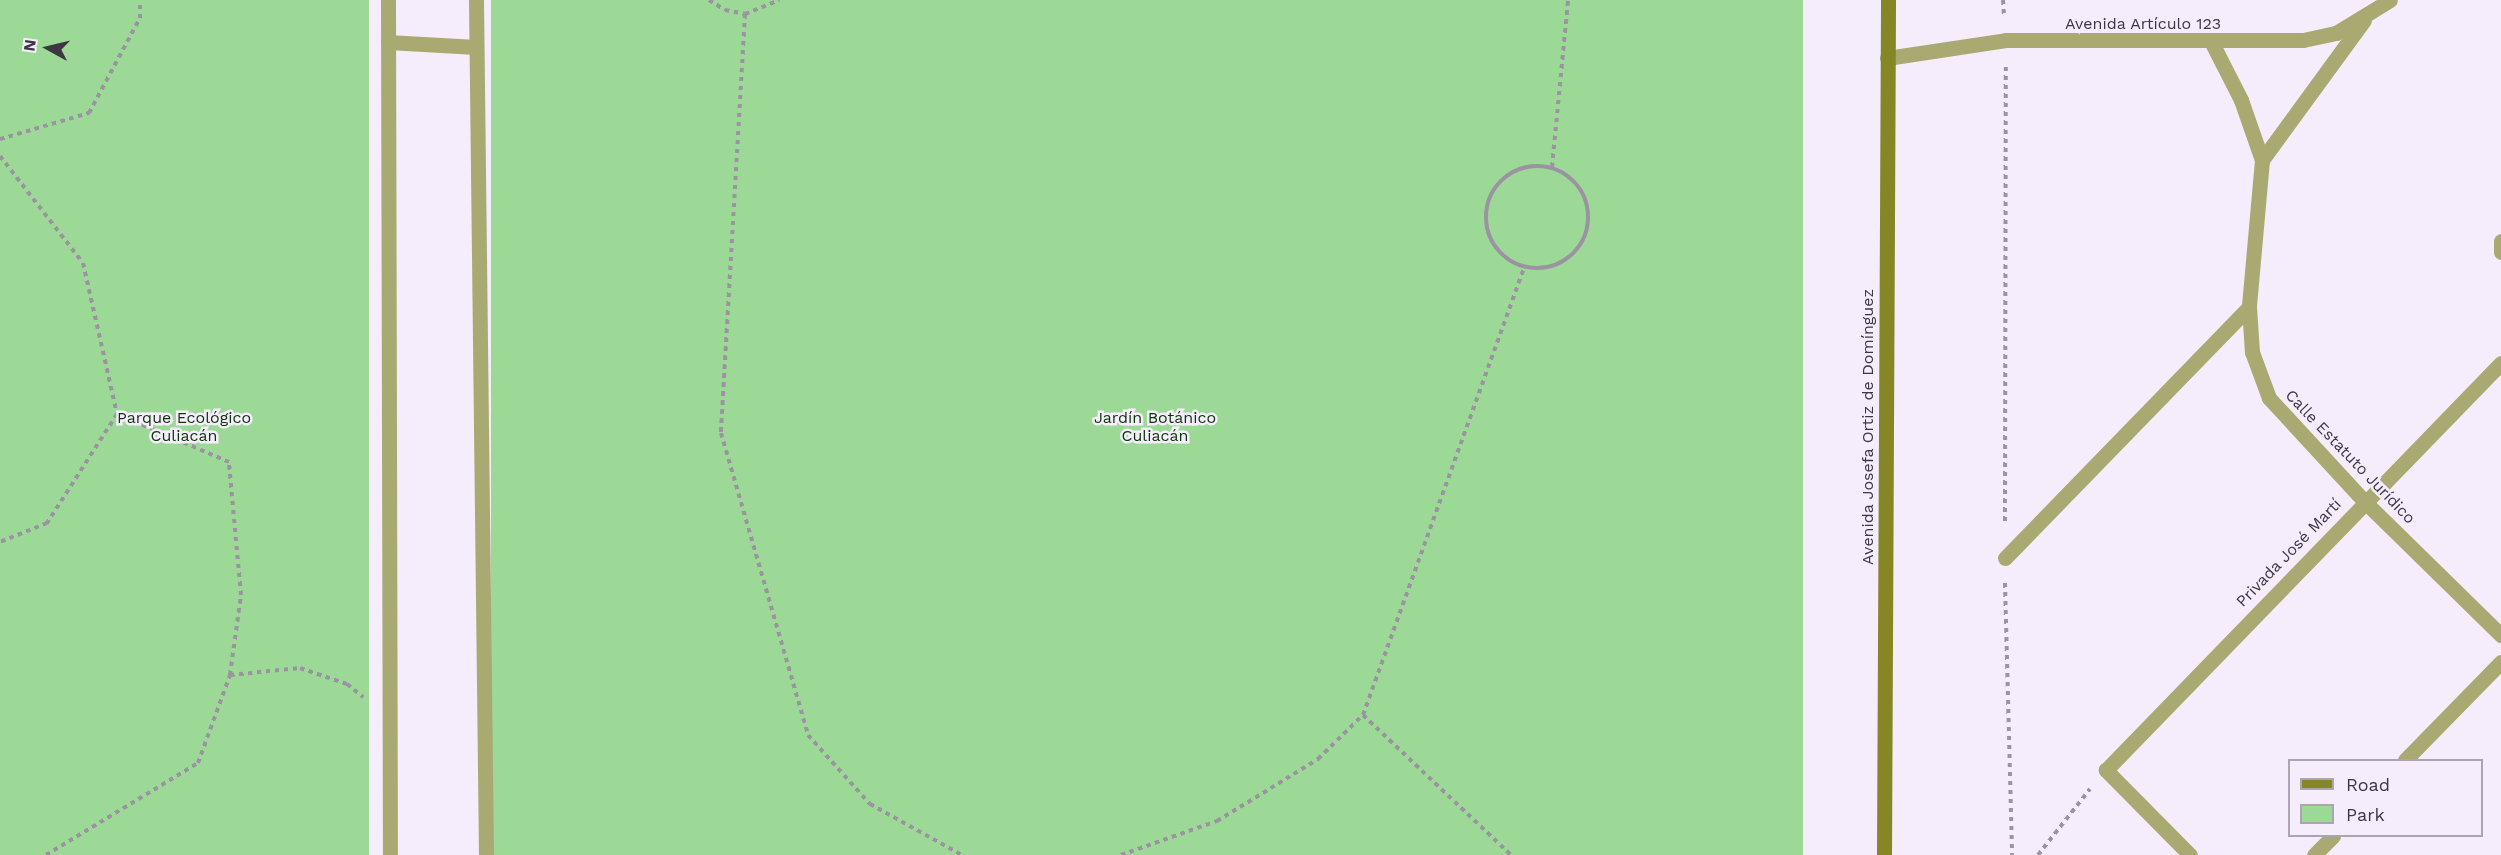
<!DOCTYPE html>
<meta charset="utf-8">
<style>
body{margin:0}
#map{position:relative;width:2501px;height:855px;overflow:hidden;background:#f5edfb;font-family:"Work Sans",sans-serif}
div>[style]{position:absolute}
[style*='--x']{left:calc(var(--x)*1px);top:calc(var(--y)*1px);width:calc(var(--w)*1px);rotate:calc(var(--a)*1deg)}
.green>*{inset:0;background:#9dd996;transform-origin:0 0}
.path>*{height:4px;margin-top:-2px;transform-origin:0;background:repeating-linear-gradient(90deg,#9b93a1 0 4.5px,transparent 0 9px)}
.path>.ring{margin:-2px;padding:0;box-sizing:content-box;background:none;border:4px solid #9b93a1;border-radius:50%}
.lane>*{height:15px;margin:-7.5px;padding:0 7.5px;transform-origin:7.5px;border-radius:7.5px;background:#a8aa71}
.street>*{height:15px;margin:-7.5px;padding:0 7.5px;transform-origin:7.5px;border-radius:7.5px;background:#a8aa71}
.secondary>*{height:15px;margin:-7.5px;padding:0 7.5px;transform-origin:7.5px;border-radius:7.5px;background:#858625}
span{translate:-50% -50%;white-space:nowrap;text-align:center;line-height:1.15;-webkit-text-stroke:5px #f5edfb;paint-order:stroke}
.street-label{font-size:16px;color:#3d3643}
.park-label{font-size:16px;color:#0b3508}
.legend{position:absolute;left:2288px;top:759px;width:195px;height:78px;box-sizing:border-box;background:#f5edfb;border:2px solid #aba4b1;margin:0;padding:8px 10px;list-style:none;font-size:18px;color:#3d3643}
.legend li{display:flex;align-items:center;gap:12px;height:30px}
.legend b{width:30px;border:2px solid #aba4b1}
.north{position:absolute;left:18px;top:18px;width:60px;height:60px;-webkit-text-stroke:4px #f5edfb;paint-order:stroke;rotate:278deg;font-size:16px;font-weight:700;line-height:24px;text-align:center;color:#3d3643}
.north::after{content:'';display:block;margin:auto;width:21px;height:27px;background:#3d3643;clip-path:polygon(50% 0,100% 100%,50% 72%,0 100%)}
</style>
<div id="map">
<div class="green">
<div style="left:0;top:0;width:369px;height:855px"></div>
<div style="left:491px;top:0;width:1312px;height:855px"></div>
</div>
<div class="path">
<div style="--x:709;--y:0;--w:19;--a:32"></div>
<div style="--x:725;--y:10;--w:20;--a:11"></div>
<div style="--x:745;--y:14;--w:37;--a:-22"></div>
<div style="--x:2003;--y:0;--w:14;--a:86"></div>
<div style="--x:745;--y:14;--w:420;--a:93.3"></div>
<div style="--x:721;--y:433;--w:314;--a:73.9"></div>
<div style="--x:808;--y:735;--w:93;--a:48.1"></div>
<div style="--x:870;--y:804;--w:105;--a:29"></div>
<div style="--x:0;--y:139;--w:93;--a:-16.3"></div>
<div style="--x:89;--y:113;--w:108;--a:-61.8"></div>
<div style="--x:140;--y:18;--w:18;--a:-90"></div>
<div style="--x:0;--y:156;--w:135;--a:52.2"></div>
<div style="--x:83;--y:263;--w:155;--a:77.3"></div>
<div style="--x:117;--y:414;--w:130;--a:122.7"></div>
<div style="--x:47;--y:523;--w:51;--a:158"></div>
<div class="ring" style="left:1486px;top:166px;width:98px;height:98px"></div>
<div style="--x:1552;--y:167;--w:168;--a:-84.5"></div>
<div style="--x:2005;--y:521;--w:454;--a:-89.9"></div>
<div style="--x:2005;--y:583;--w:272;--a:88.5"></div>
<div style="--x:230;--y:675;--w:70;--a:-5.7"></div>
<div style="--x:300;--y:668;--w:50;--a:18.8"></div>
<div style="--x:347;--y:684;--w:21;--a:39"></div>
<div style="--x:1363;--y:715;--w:477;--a:-70.2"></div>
<div style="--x:46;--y:855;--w:178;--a:-31.2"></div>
<div style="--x:198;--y:763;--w:94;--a:-70"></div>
<div style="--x:230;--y:675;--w:81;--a:-82.2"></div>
<div style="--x:241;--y:595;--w:134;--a:-95.2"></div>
<div style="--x:229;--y:462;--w:122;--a:-156.8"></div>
<div style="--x:1121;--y:855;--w:102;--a:-19.5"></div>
<div style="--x:1217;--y:821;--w:119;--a:-31.5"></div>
<div style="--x:1318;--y:759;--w:63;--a:-44.4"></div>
<div style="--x:1363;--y:715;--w:204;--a:43.4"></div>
<div style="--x:2038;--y:855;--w:84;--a:-51.8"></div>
</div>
<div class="lane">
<div style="--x:476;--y:0;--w:855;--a:89.33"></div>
<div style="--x:388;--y:42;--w:88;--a:3.3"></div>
</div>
<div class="street">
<div style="--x:388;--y:0;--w:855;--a:89.87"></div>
<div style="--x:2212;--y:43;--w:64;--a:63"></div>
<div style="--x:2241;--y:100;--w:64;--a:70.7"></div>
<div style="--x:2262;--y:160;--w:148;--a:95.1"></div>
<div style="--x:2249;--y:307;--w:45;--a:86.2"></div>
<div style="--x:2252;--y:352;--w:49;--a:69.7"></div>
<div style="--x:2269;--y:398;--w:140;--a:47.3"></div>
<div style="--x:2364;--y:501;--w:192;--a:44.4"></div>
<div style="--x:1887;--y:58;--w:120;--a:-8.6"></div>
<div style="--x:2006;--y:40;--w:297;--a:0"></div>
<div style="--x:2303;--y:40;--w:34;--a:-12"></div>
<div style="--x:2336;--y:33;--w:63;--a:-31.4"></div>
<div style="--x:2262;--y:160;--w:173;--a:-53.9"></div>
<div style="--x:2501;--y:241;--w:11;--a:90"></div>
<div style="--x:2005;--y:558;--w:350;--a:-45.8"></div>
<div style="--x:2405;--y:760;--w:137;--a:-45.6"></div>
<div style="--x:2190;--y:855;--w:120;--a:-134.7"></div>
<div style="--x:2106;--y:770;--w:567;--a:-45.86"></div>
<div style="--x:2314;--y:855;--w:27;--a:-45"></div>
</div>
<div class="secondary">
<div style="--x:1884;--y:855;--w:855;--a:-89.73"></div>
</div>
<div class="street-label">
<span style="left:2143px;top:24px">Avenida Artículo 123</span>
<span style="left:1868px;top:427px;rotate:-90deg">Avenida Josefa Ortiz de Domínguez</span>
<span style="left:2350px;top:457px;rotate:46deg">Calle Estatuto Jurídico</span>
<span style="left:2289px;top:553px;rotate:-46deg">Privada José Martí</span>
</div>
<div class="park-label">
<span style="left:184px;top:427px">Parque Ecológico<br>Culiacán</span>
<span style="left:1155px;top:427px">Jardín Botánico<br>Culiacán</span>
</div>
<ul class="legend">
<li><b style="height:8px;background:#858625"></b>Road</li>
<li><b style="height:16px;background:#9dd996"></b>Park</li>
</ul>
<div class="north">N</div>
</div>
